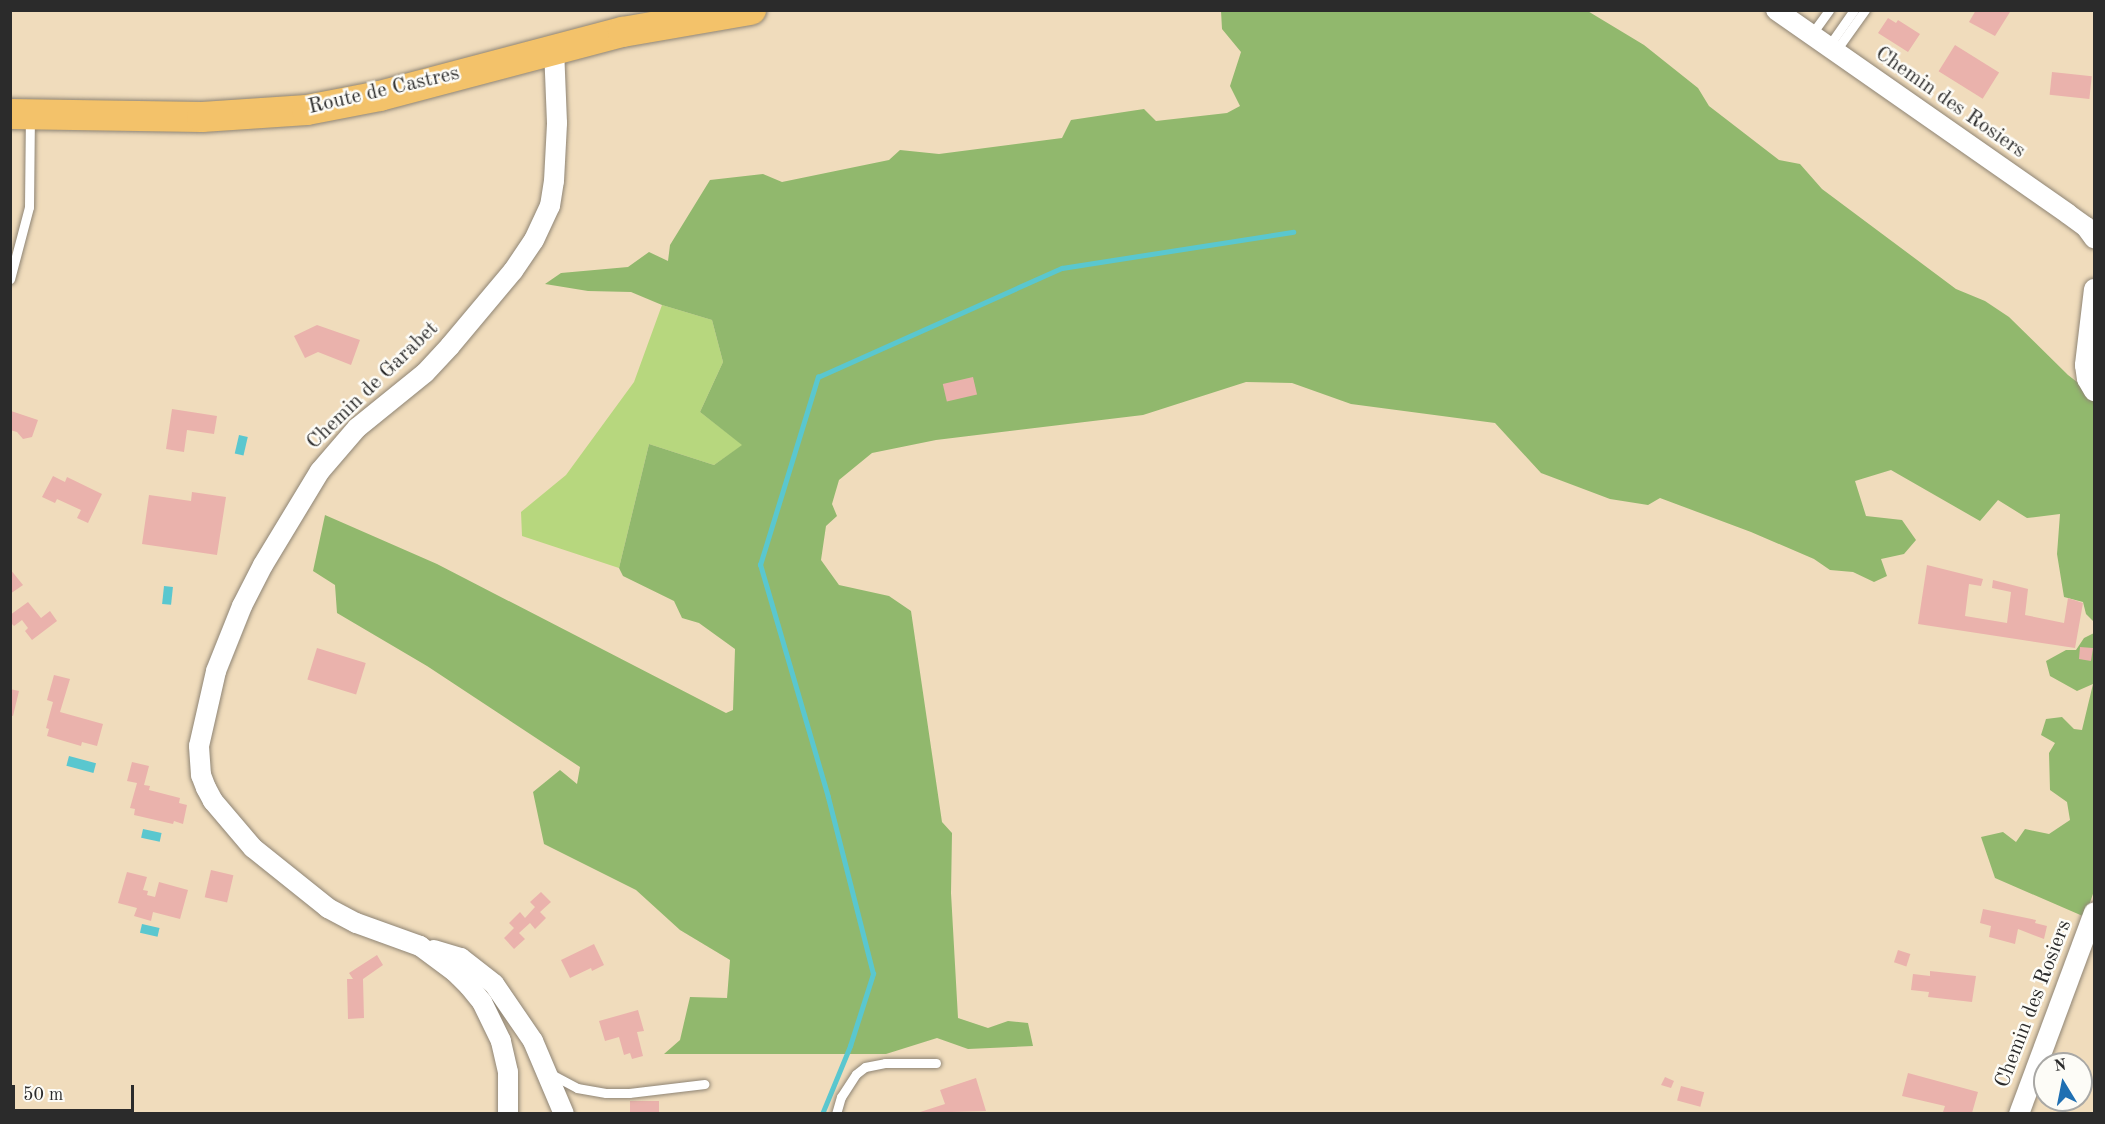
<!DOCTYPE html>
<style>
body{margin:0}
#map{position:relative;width:2105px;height:1124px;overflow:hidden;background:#f0dcbc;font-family:"Old Standard TT",serif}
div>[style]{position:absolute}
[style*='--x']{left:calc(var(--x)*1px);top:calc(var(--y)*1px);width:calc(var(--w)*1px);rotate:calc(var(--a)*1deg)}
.green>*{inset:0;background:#b7d77e}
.forest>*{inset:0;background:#91b86d}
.water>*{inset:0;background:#5ac7cf;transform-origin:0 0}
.stream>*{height:4.5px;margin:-2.25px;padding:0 2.25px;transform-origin:2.25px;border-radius:2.25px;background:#5ac7cf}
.building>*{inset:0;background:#eab2ac;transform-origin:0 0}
.roads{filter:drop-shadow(0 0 2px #8e8474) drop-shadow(0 0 2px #8e8474)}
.lane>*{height:9px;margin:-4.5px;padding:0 4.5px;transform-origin:4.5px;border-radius:4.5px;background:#fff}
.street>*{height:20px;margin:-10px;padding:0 10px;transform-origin:10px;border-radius:10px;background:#fff}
.primary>*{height:30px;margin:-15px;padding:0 15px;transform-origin:15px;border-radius:15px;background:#f3c26a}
span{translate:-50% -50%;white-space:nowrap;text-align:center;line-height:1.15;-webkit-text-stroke:5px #fdfcf7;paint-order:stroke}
.street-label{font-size:21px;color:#2b2b2b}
.frame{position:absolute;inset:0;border:12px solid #2b2b2b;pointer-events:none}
.north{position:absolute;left:2033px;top:1052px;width:60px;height:60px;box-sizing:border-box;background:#fdfcf7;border:2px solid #a9a8a5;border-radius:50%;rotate:350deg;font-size:16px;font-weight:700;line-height:24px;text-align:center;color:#2b2b2b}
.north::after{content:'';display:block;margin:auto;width:21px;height:27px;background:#1f6fb2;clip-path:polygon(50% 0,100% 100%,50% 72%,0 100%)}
.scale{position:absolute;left:12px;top:1085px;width:122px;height:27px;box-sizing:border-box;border:3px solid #2b2b2b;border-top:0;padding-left:8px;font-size:18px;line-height:21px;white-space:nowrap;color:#2b2b2b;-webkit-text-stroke:4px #fdfcf7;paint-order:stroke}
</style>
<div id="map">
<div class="green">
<div style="clip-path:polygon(662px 305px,712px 320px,723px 362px,700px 412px,743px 445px,714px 465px,649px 444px,619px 568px,522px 536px,521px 512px,566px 475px,634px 382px)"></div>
</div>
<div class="forest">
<div style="clip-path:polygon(1586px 10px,1644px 45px,1698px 88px,1709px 106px,1779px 160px,1800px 164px,1822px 189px,1956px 289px,1985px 301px,2009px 317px,2068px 375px,2090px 392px,2094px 391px,2094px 622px,2086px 614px,2083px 602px,2064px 597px,2057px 554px,2060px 514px,2027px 518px,1998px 500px,1980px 521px,1891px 470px,1855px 481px,1866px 516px,1902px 520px,1916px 540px,1904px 554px,1881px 559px,1887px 576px,1874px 582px,1853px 572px,1830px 570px,1814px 559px,1751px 532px,1660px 498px,1648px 505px,1610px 499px,1541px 473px,1495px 423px,1351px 404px,1292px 383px,1246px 382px,1143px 415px,936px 440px,872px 453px,839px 480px,832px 504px,837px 516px,826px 526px,821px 560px,839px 585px,889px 596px,911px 611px,942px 822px,952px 833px,951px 893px,958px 1018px,988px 1028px,1008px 1021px,1028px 1023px,1033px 1046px,968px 1049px,937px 1038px,886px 1054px,664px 1054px,680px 1040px,690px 997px,727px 998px,730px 960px,680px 930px,636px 890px,544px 844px,533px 792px,560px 770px,577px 784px,580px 767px,427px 666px,337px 613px,335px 585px,313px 571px,325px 515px,437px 564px,726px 713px,733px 710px,735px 649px,699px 623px,682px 618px,674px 601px,623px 576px,619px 568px,649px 444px,714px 465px,742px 445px,700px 412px,723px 362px,712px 320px,662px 305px,631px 292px,588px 291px,545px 284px,561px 273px,628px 267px,649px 252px,668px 261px,670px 245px,710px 180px,763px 174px,782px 182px,889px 160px,900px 150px,939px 154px,1062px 138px,1071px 120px,1144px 109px,1156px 121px,1227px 113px,1240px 106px,1230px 86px,1241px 52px,1222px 29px,1221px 11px)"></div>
<div style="clip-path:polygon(2094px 633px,2094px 891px,2085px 917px,1995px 878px,1981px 837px,2003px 832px,2016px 842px,2025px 829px,2049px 834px,2070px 820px,2067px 802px,2050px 790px,2049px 753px,2055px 743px,2041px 735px,2046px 719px,2062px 717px,2074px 729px,2082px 730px,2093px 684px,2077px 691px,2050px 676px,2046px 661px,2066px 650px,2076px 650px,2084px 638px)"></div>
</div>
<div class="water">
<div style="left:239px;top:435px;width:9px;height:19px;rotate:13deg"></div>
<div style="left:164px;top:586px;width:9px;height:18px;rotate:6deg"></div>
<div style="left:69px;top:756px;width:28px;height:10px;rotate:15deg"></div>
<div style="left:143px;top:829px;width:19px;height:9px;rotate:12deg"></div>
<div style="left:142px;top:924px;width:18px;height:9px;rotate:13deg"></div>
</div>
<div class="stream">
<div style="--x:822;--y:1114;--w:74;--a:-67.6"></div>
<div style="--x:850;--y:1046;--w:76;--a:-72.3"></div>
<div style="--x:873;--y:974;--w:183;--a:-104.3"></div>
<div style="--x:828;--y:797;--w:242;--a:-106.3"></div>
<div style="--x:760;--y:565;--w:197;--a:-72.9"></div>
<div style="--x:818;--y:377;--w:267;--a:-24.1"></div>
<div style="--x:1062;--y:268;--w:234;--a:-8.9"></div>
</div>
<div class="building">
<div style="clip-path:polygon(1976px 10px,2008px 10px,2010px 12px,1995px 36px,1969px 22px)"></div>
<div style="clip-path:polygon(1888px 18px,1896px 23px,1898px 20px,1920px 34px,1908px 52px,1878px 33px)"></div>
<div style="left:1955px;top:45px;width:52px;height:31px;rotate:32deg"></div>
<div style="left:2052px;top:72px;width:40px;height:23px;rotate:6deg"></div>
<div style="clip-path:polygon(317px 325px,360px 340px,351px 365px,318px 352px,305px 358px,294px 336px)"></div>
<div style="left:973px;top:377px;width:18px;height:31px;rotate:77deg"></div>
<div style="clip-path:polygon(172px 409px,217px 416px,214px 434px,187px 430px,184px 452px,166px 449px)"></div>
<div style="clip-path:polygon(11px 411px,38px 420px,32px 437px,23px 439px,17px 432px,10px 430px)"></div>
<div style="clip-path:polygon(53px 476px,65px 482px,67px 477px,102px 494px,88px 523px,77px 518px,81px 510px,57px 499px,55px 503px,42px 497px)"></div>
<div style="clip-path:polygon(192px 492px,226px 497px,217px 555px,142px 544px,149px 495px,191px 501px)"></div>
<div style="clip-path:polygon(1927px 565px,1983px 579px,1981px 586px,1969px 584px,1965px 616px,2007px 623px,2011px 592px,1992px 588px,1993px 580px,2028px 589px,2025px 615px,2064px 623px,2068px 598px,2083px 603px,2075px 648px,1918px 624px)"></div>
<div style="clip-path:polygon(10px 569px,23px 585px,10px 594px)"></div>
<div style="clip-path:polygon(28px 602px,41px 618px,50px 611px,57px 621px,32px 640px,25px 631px,28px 628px,22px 620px,14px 626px,10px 622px,10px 615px)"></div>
<div style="clip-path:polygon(2080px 647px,2093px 648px,2091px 661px,2079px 659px)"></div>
<div style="left:317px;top:648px;width:51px;height:33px;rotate:17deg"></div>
<div style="clip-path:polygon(54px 675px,70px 679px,60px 712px,103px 724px,97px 746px,82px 742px,81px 746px,47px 736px,49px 729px,46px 728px,53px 702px,47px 700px)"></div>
<div style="clip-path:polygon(10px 689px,19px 691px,13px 716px,10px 715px)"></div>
<div style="clip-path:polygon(132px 762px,149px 766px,144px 785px,150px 786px,149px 790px,180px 798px,179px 803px,187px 805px,183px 824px,174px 821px,173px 824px,134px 815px,135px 809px,130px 808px,137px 783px,127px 781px)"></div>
<div style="left:211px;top:870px;width:23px;height:28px;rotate:13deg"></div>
<div style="clip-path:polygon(127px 872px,147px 877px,143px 890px,148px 891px,147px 895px,155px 897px,159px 882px,188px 890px,180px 919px,153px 912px,151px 921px,134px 916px,137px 908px,118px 903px)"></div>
<div style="clip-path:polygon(541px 892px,551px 902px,540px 912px,546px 918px,535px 929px,530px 923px,519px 933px,525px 939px,514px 949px,504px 938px,514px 928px,509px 923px,520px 912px,525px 918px,535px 907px,530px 902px)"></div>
<div style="clip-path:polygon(1983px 909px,2036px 920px,2035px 923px,2047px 926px,2044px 939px,2018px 929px,2015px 944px,1989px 937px,1991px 926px,1980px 923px)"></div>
<div style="clip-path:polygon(594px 944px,604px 965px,592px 971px,591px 968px,570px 978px,561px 960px)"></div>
<div style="left:1898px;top:950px;width:13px;height:13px;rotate:18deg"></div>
<div style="clip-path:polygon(377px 955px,383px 965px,363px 979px,364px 1018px,348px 1019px,347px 979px,353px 979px,349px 973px)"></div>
<div style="clip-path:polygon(1930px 971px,1976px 976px,1972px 1002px,1928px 997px,1929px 992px,1911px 990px,1913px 974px,1930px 976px)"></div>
<div style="clip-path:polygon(638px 1010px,644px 1031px,637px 1032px,643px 1056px,632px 1059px,630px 1053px,624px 1055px,619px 1037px,605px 1041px,599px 1021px)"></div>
<div style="clip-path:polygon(1908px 1073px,1978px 1092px,1972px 1113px,1947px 1113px,1943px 1112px,1945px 1106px,1902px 1096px)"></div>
<div style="clip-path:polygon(1665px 1077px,1674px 1081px,1671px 1088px,1661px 1085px)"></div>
<div style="clip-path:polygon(976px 1078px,986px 1111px,917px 1113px,945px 1104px,940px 1090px)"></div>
<div style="left:1681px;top:1086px;width:24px;height:15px;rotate:15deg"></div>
<div style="left:659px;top:1101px;width:12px;height:29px;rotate:90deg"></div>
</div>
<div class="roads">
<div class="lane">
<div style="--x:1811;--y:35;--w:31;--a:-54"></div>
<div style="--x:1828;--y:47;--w:45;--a:-54.9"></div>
<div style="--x:1835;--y:52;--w:52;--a:-54.5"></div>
<div style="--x:10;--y:279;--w:74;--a:-75.2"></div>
<div style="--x:29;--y:207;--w:90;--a:-89.4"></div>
<div style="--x:549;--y:1073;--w:32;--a:28"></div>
<div style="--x:577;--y:1088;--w:29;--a:10"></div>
<div style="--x:606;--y:1093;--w:23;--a:0"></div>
<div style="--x:629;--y:1093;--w:76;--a:-6.8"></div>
<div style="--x:836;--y:1114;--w:18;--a:-74"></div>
<div style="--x:841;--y:1097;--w:27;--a:-57"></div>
<div style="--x:856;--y:1074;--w:11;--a:-38"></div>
<div style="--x:865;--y:1067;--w:20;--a:-11"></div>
<div style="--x:885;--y:1063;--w:51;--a:0"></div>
</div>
<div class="street">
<div style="--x:1776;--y:10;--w:356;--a:34.9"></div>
<div style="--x:2068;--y:214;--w:22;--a:36"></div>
<div style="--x:2086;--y:227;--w:14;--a:54"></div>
<div style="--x:2094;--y:289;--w:77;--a:96.8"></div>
<div style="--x:2085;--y:365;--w:14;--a:82"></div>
<div style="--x:2087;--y:379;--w:14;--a:60"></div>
<div style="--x:434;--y:950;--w:28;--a:17"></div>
<div style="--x:461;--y:958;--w:42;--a:38.2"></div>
<div style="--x:494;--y:984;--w:69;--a:55.6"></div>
<div style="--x:533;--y:1041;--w:79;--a:67"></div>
<div style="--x:508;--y:1114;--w:42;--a:-90"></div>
<div style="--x:508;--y:1072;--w:32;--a:-103"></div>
<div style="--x:501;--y:1041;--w:43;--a:-116"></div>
<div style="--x:482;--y:1002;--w:21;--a:-129"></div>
<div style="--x:469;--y:986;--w:20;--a:-135"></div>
<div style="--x:455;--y:972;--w:44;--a:-143.4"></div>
<div style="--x:420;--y:946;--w:68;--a:-160.2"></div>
<div style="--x:356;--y:923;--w:32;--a:-152"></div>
<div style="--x:328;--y:908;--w:96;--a:-141.3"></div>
<div style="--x:253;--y:848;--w:62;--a:-130.4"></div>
<div style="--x:213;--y:801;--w:15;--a:-118"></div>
<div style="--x:206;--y:788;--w:14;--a:-111"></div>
<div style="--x:201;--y:775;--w:29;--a:-94"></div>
<div style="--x:199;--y:746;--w:77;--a:-77.2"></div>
<div style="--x:216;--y:671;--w:70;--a:-68.2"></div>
<div style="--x:242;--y:606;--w:46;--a:-62.9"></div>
<div style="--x:263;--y:565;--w:110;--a:-58.8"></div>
<div style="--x:320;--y:471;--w:57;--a:-49.3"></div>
<div style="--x:357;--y:428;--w:87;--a:-39"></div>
<div style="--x:425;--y:373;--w:37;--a:-47"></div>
<div style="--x:450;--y:346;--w:98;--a:-50"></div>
<div style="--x:513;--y:271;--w:37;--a:-56"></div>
<div style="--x:534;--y:240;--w:38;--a:-65"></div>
<div style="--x:550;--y:206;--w:25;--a:-81"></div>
<div style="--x:554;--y:181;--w:58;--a:-87"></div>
<div style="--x:557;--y:123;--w:74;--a:-92.3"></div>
<div style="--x:2019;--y:1114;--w:215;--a:-69.6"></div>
</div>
<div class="primary">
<div style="--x:10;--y:114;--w:192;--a:0.9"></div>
<div style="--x:202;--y:117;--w:105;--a:-3.8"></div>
<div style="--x:307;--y:110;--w:74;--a:-10.9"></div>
<div style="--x:380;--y:96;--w:251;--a:-14.8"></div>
<div style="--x:623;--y:32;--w:130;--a:-9.8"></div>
</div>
</div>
<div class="street-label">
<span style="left:384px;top:91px;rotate:-13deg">Route de Castres</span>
<span style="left:1950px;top:103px;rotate:35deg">Chemin des Rosiers</span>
<span style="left:373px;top:386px;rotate:-44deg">Chemin de Garabet</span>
<span style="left:2034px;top:1004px;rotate:-69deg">Chemin des Rosiers</span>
</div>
<div class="frame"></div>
<div class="north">N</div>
<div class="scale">50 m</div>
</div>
